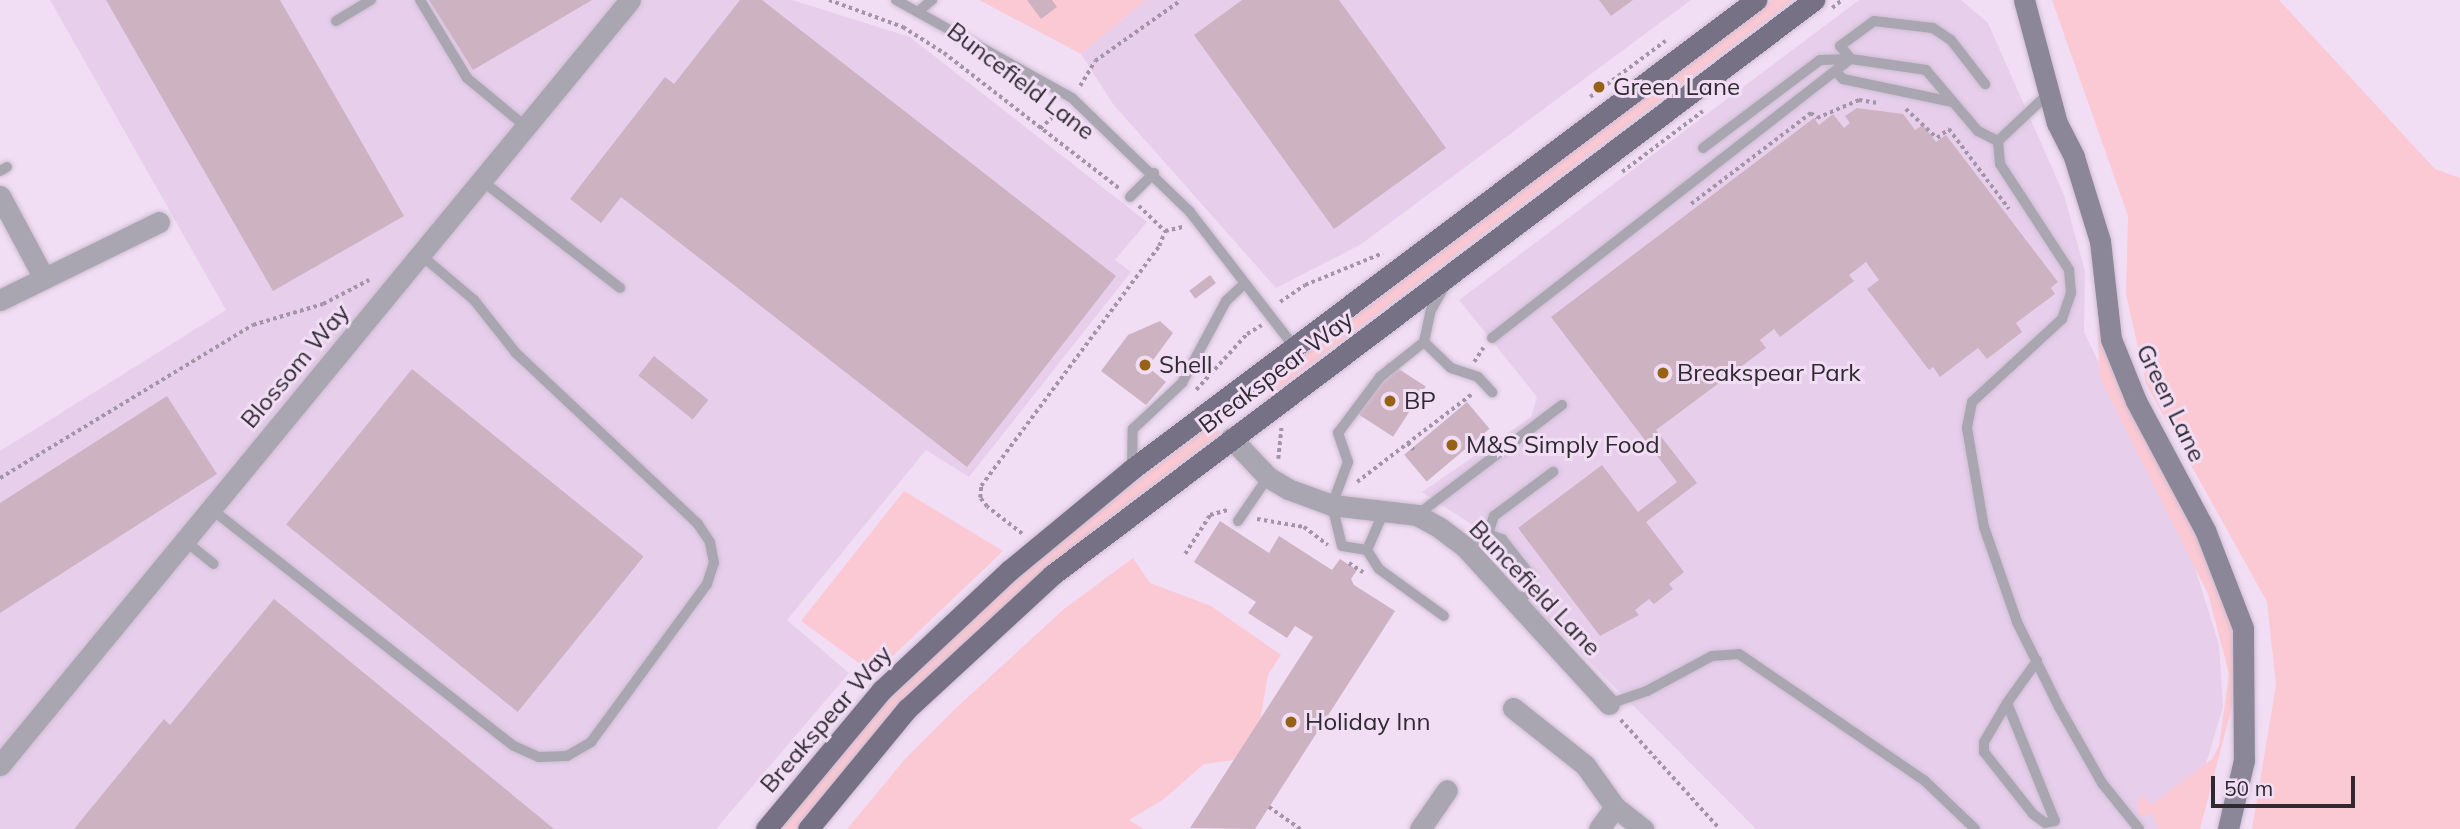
<!DOCTYPE html>
<style>
body{margin:0}
#map{position:relative;width:2460px;height:829px;overflow:hidden;background:#f1def5;font-family:Mulish,sans-serif}
div>[style]{position:absolute}
[style*='--x']{left:calc(var(--x)*1px);top:calc(var(--y)*1px);width:calc(var(--w)*1px);rotate:calc(var(--a)*1deg)}
.built>*{inset:0;background:#e7cfec}
.green>*{inset:0;background:#fbc9d3}
.building>*{inset:0;background:#cdb2c2;transform-origin:0 0}
.path>*{height:3.5px;margin-top:-1.75px;transform-origin:0;background:repeating-linear-gradient(90deg,#a395a7 0 3.5px,transparent 0 7px)}
.roads{filter:drop-shadow(0 0 2px #cebdd2) drop-shadow(0 0 2px #cebdd2)}
.lane>*{height:10px;margin:-5px;padding:0 5px;transform-origin:5px;border-radius:5px;background:#a9a6b2}
.street>*{height:21px;margin:-10.5px;padding:0 10.5px;transform-origin:10.5px;border-radius:10.5px;background:#a9a6b2}
.secondary>*{height:21px;margin:-10.5px;padding:0 10.5px;transform-origin:10.5px;border-radius:10.5px;background:#8c8798}
.primary>*{height:21px;margin:-10.5px;padding:0 10.5px;transform-origin:10.5px;border-radius:10.5px;background:#777186}
.dots>*{width:19px;height:19px;translate:-50% -50%;box-sizing:border-box;border:4px solid #f1def5;border-radius:50%}
span{translate:-50% -50%;white-space:nowrap;text-align:center;line-height:1.15;-webkit-text-stroke:6px #f1def5;paint-order:stroke}
.street-label{font-size:24px;color:#302932}
.poi-label{font-size:24px;color:#302932}
.left{translate:0 -50%;text-align:left}
.scale{position:absolute;left:2211px;top:776px;width:144px;height:32px;box-sizing:border-box;border:4px solid #302932;border-top:0;padding-left:9px;font-size:21px;line-height:24px;white-space:nowrap;color:#302932;-webkit-text-stroke:5px #f1def5;paint-order:stroke}
</style>
<div id="map">
<div class="built">
<div style="clip-path:polygon(50px 0,792px 0,910px 37px,1147px 222px,1115px 260px,1131px 272px,969px 477px,926px 450px,787px 620px,849px 673px,716px 829px,0 829px,0 451px,226px 310px)"></div>
<div style="clip-path:polygon(1146px 0,1691px 0,1360px 245px,1276px 288px,1113px 104px,1081px 54px)"></div>
<div style="clip-path:polygon(1859px 0,1961px 0,1988px 23px,2064px 195px,2085px 271px,2084px 332px,2191px 555px,2219px 645px,2223px 707px,2199px 787px,2177px 829px,1756px 829px,1537px 609px,1474px 526px,1422px 492px,1531px 417px,1537px 397px,1459px 300px)"></div>
</div>
<div class="green">
<div style="clip-path:polygon(979px 0,1146px 0,1081px 54px)"></div>
<div style="clip-path:polygon(1772px 0,1793px 0,1275px 391px,1269px 382px)"></div>
<div style="clip-path:polygon(2052px 0,2279px 0,2435px 169px,2460px 178px,2460px 829px,2252px 829px,2276px 685px,2267px 602px,2146px 384px,2126px 294px,2128px 216px)"></div>
<div style="clip-path:polygon(2098px 327px,2130px 412px,2212px 551px,2232px 618px,2240px 676px,2200px 829px,2158px 829px,2152px 813px,2139px 817px,2138px 801px,2143px 794px,2151px 805px,2212px 759px,2219px 746px,2229px 674px,2208px 594px,2099px 376px)"></div>
<div style="clip-path:polygon(1214px 423px,1220px 433px,1097px 527px,981px 626px,885px 721px,796px 829px,778px 829px,864px 725px,988px 602px,1091px 516px)"></div>
<div style="clip-path:polygon(904px 491px,1003px 551px,874px 674px,801px 621px)"></div>
<div style="clip-path:polygon(1133px 558px,1150px 583px,1211px 606px,1281px 655px,1268px 675px,1260px 721px,1235px 760px,1204px 764px,1164px 799px,1129px 820px,1144px 829px,847px 829px,905px 759px,956px 708px,1064px 609px)"></div>
</div>
<div class="building">
<div style="clip-path:polygon(106px 0,280px 0,404px 216px,273px 291px)"></div>
<div style="clip-path:polygon(429px 0,592px 0,473px 70px)"></div>
<div style="clip-path:polygon(740px 0,762px 0,1116px 276px,967px 467px,621px 197px,601px 223px,570px 199px,665px 77px,674px 84px)"></div>
<div style="clip-path:polygon(1027px 0,1052px 0,1057px 7px,1041px 19px)"></div>
<div style="clip-path:polygon(1242px 0,1339px 0,1446px 148px,1334px 229px,1194px 35px)"></div>
<div style="clip-path:polygon(1599px 0,1633px 0,1611px 16px)"></div>
<div style="clip-path:polygon(1857px 108px,1903px 114px,1915px 130px,1923px 125px,1936px 142px,1946px 135px,2058px 282px,2051px 288px,2055px 294px,2016px 323px,2022px 332px,1987px 359px,1978px 348px,1940px 377px,1933px 367px,1929px 370px,1867px 289px,1879px 280px,1866px 262px,1849px 275px,1854px 281px,1780px 337px,1774px 329px,1760px 340px,1766px 348px,1656px 430px,1697px 483px,1646px 522px,1684px 572px,1669px 584px,1673px 589px,1654px 604px,1649px 599px,1635px 610px,1639px 615px,1600px 636px,1518px 528px,1602px 465px,1638px 512px,1677px 482px,1551px 317px,1814px 118px,1819px 125px,1833px 114px,1844px 128px,1850px 123px,1845px 116px)"></div>
<div style="left:1210px;top:275px;width:10px;height:26px;rotate:53deg"></div>
<div style="clip-path:polygon(1160px 321px,1173px 333px,1148px 367px,1166px 382px,1146px 405px,1101px 371px,1128px 335px)"></div>
<div style="left:654px;top:356px;width:70px;height:25px;rotate:39deg"></div>
<div style="left:1388px;top:362px;width:45px;height:60px;rotate:33deg"></div>
<div style="left:412px;top:369px;width:298px;height:200px;rotate:39deg"></div>
<div style="clip-path:polygon(167px 396px,217px 474px,0 613px,0 503px)"></div>
<div style="left:1467px;top:402px;width:35px;height:82px;rotate:50deg"></div>
<div style="clip-path:polygon(1220px 521px,1269px 553px,1279px 536px,1332px 570px,1340px 559px,1357px 570px,1351px 579px,1354px 585px,1395px 611px,1255px 829px,1190px 828px,1313px 637px,1295px 626px,1287px 638px,1248px 613px,1256px 602px,1194px 562px)"></div>
<div style="clip-path:polygon(274px 599px,554px 829px,74px 829px,164px 719px,170px 725px)"></div>
</div>
<div class="path">
<div style="--x:829;--y:0;--w:79;--a:20"></div>
<div style="--x:903;--y:27;--w:49;--a:32.4"></div>
<div style="--x:944;--y:53;--w:222;--a:37.7"></div>
<div style="--x:1832;--y:8;--w:13;--a:-39"></div>
<div style="--x:1080;--y:86;--w:29;--a:-59"></div>
<div style="--x:1095;--y:61;--w:105;--a:-35.3"></div>
<div style="--x:1590;--y:97;--w:94;--a:-36.7"></div>
<div style="--x:1906;--y:109;--w:42;--a:43.1"></div>
<div style="--x:1937;--y:138;--w:15;--a:-37"></div>
<div style="--x:1949;--y:129;--w:100;--a:53.1"></div>
<div style="--x:1040;--y:129;--w:30;--a:-44"></div>
<div style="--x:1622;--y:172;--w:101;--a:-37"></div>
<div style="--x:1691;--y:204;--w:151;--a:-37.2"></div>
<div style="--x:1811;--y:113;--w:8;--a:40"></div>
<div style="--x:1817;--y:118;--w:46;--a:-23.2"></div>
<div style="--x:1859;--y:100;--w:19;--a:9"></div>
<div style="--x:1139;--y:206;--w:36;--a:44"></div>
<div style="--x:1165;--y:231;--w:18;--a:-13"></div>
<div style="--x:1280;--y:302;--w:30;--a:-34"></div>
<div style="--x:1305;--y:285;--w:84;--a:-22.3"></div>
<div style="--x:1474;--y:362;--w:17;--a:-57"></div>
<div style="--x:1196;--y:390;--w:76;--a:-47.7"></div>
<div style="--x:1247;--y:334;--w:17;--a:-31"></div>
<div style="--x:1408;--y:443;--w:9;--a:49"></div>
<div style="--x:1278;--y:459;--w:31;--a:-84"></div>
<div style="--x:0;--y:478;--w:296;--a:-31.2"></div>
<div style="--x:253;--y:325;--w:73;--a:-16.7"></div>
<div style="--x:323;--y:304;--w:52;--a:-27.6"></div>
<div style="--x:1357;--y:482;--w:145;--a:-37.4"></div>
<div style="--x:1257;--y:519;--w:48;--a:9.7"></div>
<div style="--x:1304;--y:527;--w:30;--a:37"></div>
<div style="--x:1022;--y:534;--w:44;--a:-142.4"></div>
<div style="--x:987;--y:507;--w:11;--a:-128"></div>
<div style="--x:980;--y:498;--w:12;--a:-85"></div>
<div style="--x:981;--y:486;--w:299;--a:-53.4"></div>
<div style="--x:1159;--y:246;--w:16;--a:-68"></div>
<div style="--x:1185;--y:554;--w:46;--a:-57.3"></div>
<div style="--x:1210;--y:515;--w:18;--a:-16"></div>
<div style="--x:1349;--y:563;--w:17;--a:33"></div>
<div style="--x:1621;--y:720;--w:147;--a:47.8"></div>
<div style="--x:1269;--y:807;--w:39;--a:35"></div>
</div>
<div class="roads">
<div class="lane">
<div style="--x:420;--y:0;--w:91;--a:58.9"></div>
<div style="--x:467;--y:78;--w:75;--a:39.6"></div>
<div style="--x:896;--y:0;--w:201;--a:29.1"></div>
<div style="--x:1072;--y:98;--w:164;--a:44"></div>
<div style="--x:1190;--y:212;--w:173;--a:52.3"></div>
<div style="--x:920;--y:10;--w:16;--a:-40"></div>
<div style="--x:336;--y:21;--w:41;--a:-31"></div>
<div style="--x:1851;--y:59;--w:17;--a:-130"></div>
<div style="--x:1840;--y:46;--w:42;--a:-36.3"></div>
<div style="--x:1874;--y:21;--w:59;--a:6.8"></div>
<div style="--x:1933;--y:28;--w:22;--a:34"></div>
<div style="--x:1951;--y:40;--w:56;--a:52.3"></div>
<div style="--x:1836;--y:72;--w:10;--a:45"></div>
<div style="--x:1843;--y:79;--w:111;--a:11.9"></div>
<div style="--x:1998;--y:141;--w:23;--a:85"></div>
<div style="--x:2000;--y:164;--w:126;--a:56.9"></div>
<div style="--x:2069;--y:270;--w:23;--a:85"></div>
<div style="--x:2071;--y:293;--w:28;--a:109"></div>
<div style="--x:2062;--y:319;--w:122;--a:137.3"></div>
<div style="--x:1972;--y:402;--w:26;--a:101"></div>
<div style="--x:1967;--y:428;--w:100;--a:80.3"></div>
<div style="--x:1984;--y:527;--w:101;--a:70.8"></div>
<div style="--x:2017;--y:622;--w:95;--a:63.7"></div>
<div style="--x:2059;--y:707;--w:87;--a:60.5"></div>
<div style="--x:2102;--y:783;--w:59;--a:51.2"></div>
<div style="--x:1703;--y:148;--w:146;--a:-36.9"></div>
<div style="--x:1820;--y:60;--w:31;--a:-2"></div>
<div style="--x:0;--y:171;--w:8;--a:-30"></div>
<div style="--x:481;--y:180;--w:176;--a:37.8"></div>
<div style="--x:1130;--y:197;--w:34;--a:-45"></div>
<div style="--x:1492;--y:338;--w:455;--a:-37.9"></div>
<div style="--x:1851;--y:59;--w:76;--a:8.3"></div>
<div style="--x:1926;--y:70;--w:80;--a:49.6"></div>
<div style="--x:1978;--y:131;--w:22;--a:27"></div>
<div style="--x:1998;--y:141;--w:71;--a:-43.3"></div>
<div style="--x:1424;--y:342;--w:37;--a:44"></div>
<div style="--x:1451;--y:368;--w:28;--a:18"></div>
<div style="--x:1478;--y:377;--w:21;--a:47"></div>
<div style="--x:1132;--y:468;--w:39;--a:-89"></div>
<div style="--x:1133;--y:429;--w:67;--a:-43.2"></div>
<div style="--x:1182;--y:383;--w:93;--a:-61.8"></div>
<div style="--x:1226;--y:301;--w:25;--a:-43"></div>
<div style="--x:210;--y:508;--w:386;--a:38.1"></div>
<div style="--x:514;--y:746;--w:27;--a:24"></div>
<div style="--x:539;--y:757;--w:28;--a:-2"></div>
<div style="--x:567;--y:756;--w:28;--a:-30"></div>
<div style="--x:591;--y:742;--w:196;--a:-53.7"></div>
<div style="--x:707;--y:584;--w:22;--a:-72"></div>
<div style="--x:714;--y:563;--w:21;--a:-101"></div>
<div style="--x:710;--y:542;--w:22;--a:-124"></div>
<div style="--x:698;--y:524;--w:250;--a:-136.8"></div>
<div style="--x:516;--y:353;--w:68;--a:-128.4"></div>
<div style="--x:474;--y:300;--w:70;--a:-139.7"></div>
<div style="--x:1384;--y:511;--w:43;--a:113.6"></div>
<div style="--x:1367;--y:550;--w:25;--a:-171"></div>
<div style="--x:1342;--y:546;--w:42;--a:-103.7"></div>
<div style="--x:1332;--y:505;--w:46;--a:-69.6"></div>
<div style="--x:1348;--y:462;--w:31;--a:-109"></div>
<div style="--x:1338;--y:433;--w:70;--a:-53.1"></div>
<div style="--x:1380;--y:377;--w:56;--a:-38.5"></div>
<div style="--x:1424;--y:342;--w:33;--a:-78"></div>
<div style="--x:1431;--y:310;--w:30;--a:-60"></div>
<div style="--x:1417;--y:515;--w:182;--a:-37.2"></div>
<div style="--x:1238;--y:521;--w:53;--a:-55.7"></div>
<div style="--x:1488;--y:534;--w:19;--a:-72"></div>
<div style="--x:1494;--y:516;--w:74;--a:-36.7"></div>
<div style="--x:184;--y:540;--w:38;--a:39"></div>
<div style="--x:1465;--y:547;--w:26;--a:-29"></div>
<div style="--x:1488;--y:534;--w:15;--a:20"></div>
<div style="--x:1502;--y:539;--w:47;--a:51.9"></div>
<div style="--x:1531;--y:576;--w:15;--a:101"></div>
<div style="--x:1528;--y:591;--w:19;--a:125"></div>
<div style="--x:1367;--y:550;--w:22;--a:58"></div>
<div style="--x:1379;--y:569;--w:80;--a:35.9"></div>
<div style="--x:2007;--y:703;--w:127;--a:67.9"></div>
<div style="--x:2055;--y:821;--w:10;--a:169"></div>
<div style="--x:2045;--y:823;--w:15;--a:-143"></div>
<div style="--x:2033;--y:814;--w:79;--a:-128.3"></div>
<div style="--x:1984;--y:752;--w:10;--a:-90"></div>
<div style="--x:1984;--y:742;--w:45;--a:-59.5"></div>
<div style="--x:2007;--y:703;--w:52;--a:-54.5"></div>
<div style="--x:1609;--y:704;--w:40;--a:-18.9"></div>
<div style="--x:1647;--y:691;--w:74;--a:-28.3"></div>
<div style="--x:1712;--y:656;--w:27;--a:-4"></div>
<div style="--x:1739;--y:654;--w:225;--a:34.3"></div>
<div style="--x:1925;--y:781;--w:69;--a:43.8"></div>
</div>
<div class="street">
<div style="--x:0;--y:196;--w:93;--a:61.8"></div>
<div style="--x:0;--y:300;--w:177;--a:-26.1"></div>
<div style="--x:1231;--y:438;--w:54;--a:46.5"></div>
<div style="--x:1268;--y:477;--w:23;--a:31"></div>
<div style="--x:1288;--y:489;--w:47;--a:20"></div>
<div style="--x:1332;--y:505;--w:86;--a:6.7"></div>
<div style="--x:1417;--y:515;--w:26;--a:29"></div>
<div style="--x:1440;--y:528;--w:31;--a:37"></div>
<div style="--x:1465;--y:547;--w:213;--a:47.5"></div>
<div style="--x:1513;--y:708;--w:92;--a:38.4"></div>
<div style="--x:1585;--y:765;--w:52;--a:54.5"></div>
<div style="--x:1615;--y:807;--w:36;--a:38"></div>
<div style="--x:0;--y:765;--w:991;--a:-50.53"></div>
<div style="--x:1420;--y:829;--w:47;--a:-55.3"></div>
<div style="--x:1599;--y:829;--w:27;--a:-54"></div>
</div>
<div class="secondary">
<div style="--x:2024;--y:0;--w:127;--a:75"></div>
<div style="--x:2057;--y:123;--w:38;--a:63"></div>
<div style="--x:2074;--y:157;--w:88;--a:72.8"></div>
<div style="--x:2100;--y:241;--w:99;--a:83.6"></div>
<div style="--x:2111;--y:339;--w:67;--a:68"></div>
<div style="--x:2136;--y:401;--w:146;--a:61.9"></div>
<div style="--x:2205;--y:530;--w:105;--a:68.8"></div>
<div style="--x:2243;--y:628;--w:132;--a:89.6"></div>
<div style="--x:2244;--y:760;--w:71;--a:103.1"></div>
</div>
<div class="primary">
<div style="--x:766;--y:829;--w:181;--a:-50.2"></div>
<div style="--x:882;--y:690;--w:175;--a:-43.2"></div>
<div style="--x:1010;--y:570;--w:158;--a:-39.6"></div>
<div style="--x:1132;--y:469;--w:781;--a:-36.93"></div>
<div style="--x:808;--y:829;--w:156;--a:-50.5"></div>
<div style="--x:907;--y:709;--w:197;--a:-42.7"></div>
<div style="--x:1052;--y:575;--w:955;--a:-37.04"></div>
</div>
</div>
<div class="dots">
<div style="left:1599px;top:87px;background:#956216"></div>
<div style="left:1145px;top:365px;background:#956216"></div>
<div style="left:1663px;top:373px;background:#956216"></div>
<div style="left:1390px;top:401px;background:#956216"></div>
<div style="left:1452px;top:445px;background:#956216"></div>
<div style="left:1291px;top:722px;background:#956216"></div>
</div>
<div class="street-label">
<span style="left:1021px;top:81px;rotate:37deg">Buncefield Lane</span>
<span style="left:295px;top:366px;rotate:-50deg">Blossom Way</span>
<span style="left:1276px;top:372px;rotate:-37deg">Breakspear Way</span>
<span style="left:2171px;top:403px;rotate:64deg">Green Lane</span>
<span style="left:1535px;top:588px;rotate:46deg">Buncefield Lane</span>
<span style="left:826px;top:719px;rotate:-49deg">Breakspear Way</span>
</div>
<div class="poi-label">
<span class="left" style="left:1613px;top:87px">Green Lane</span>
<span class="left" style="left:1159px;top:365px">Shell</span>
<span class="left" style="left:1677px;top:373px">Breakspear Park</span>
<span class="left" style="left:1404px;top:401px">BP</span>
<span class="left" style="left:1466px;top:445px">M&amp;S Simply Food</span>
<span class="left" style="left:1305px;top:722px">Holiday Inn</span>
</div>
<div class="scale">50 m</div>
</div>
